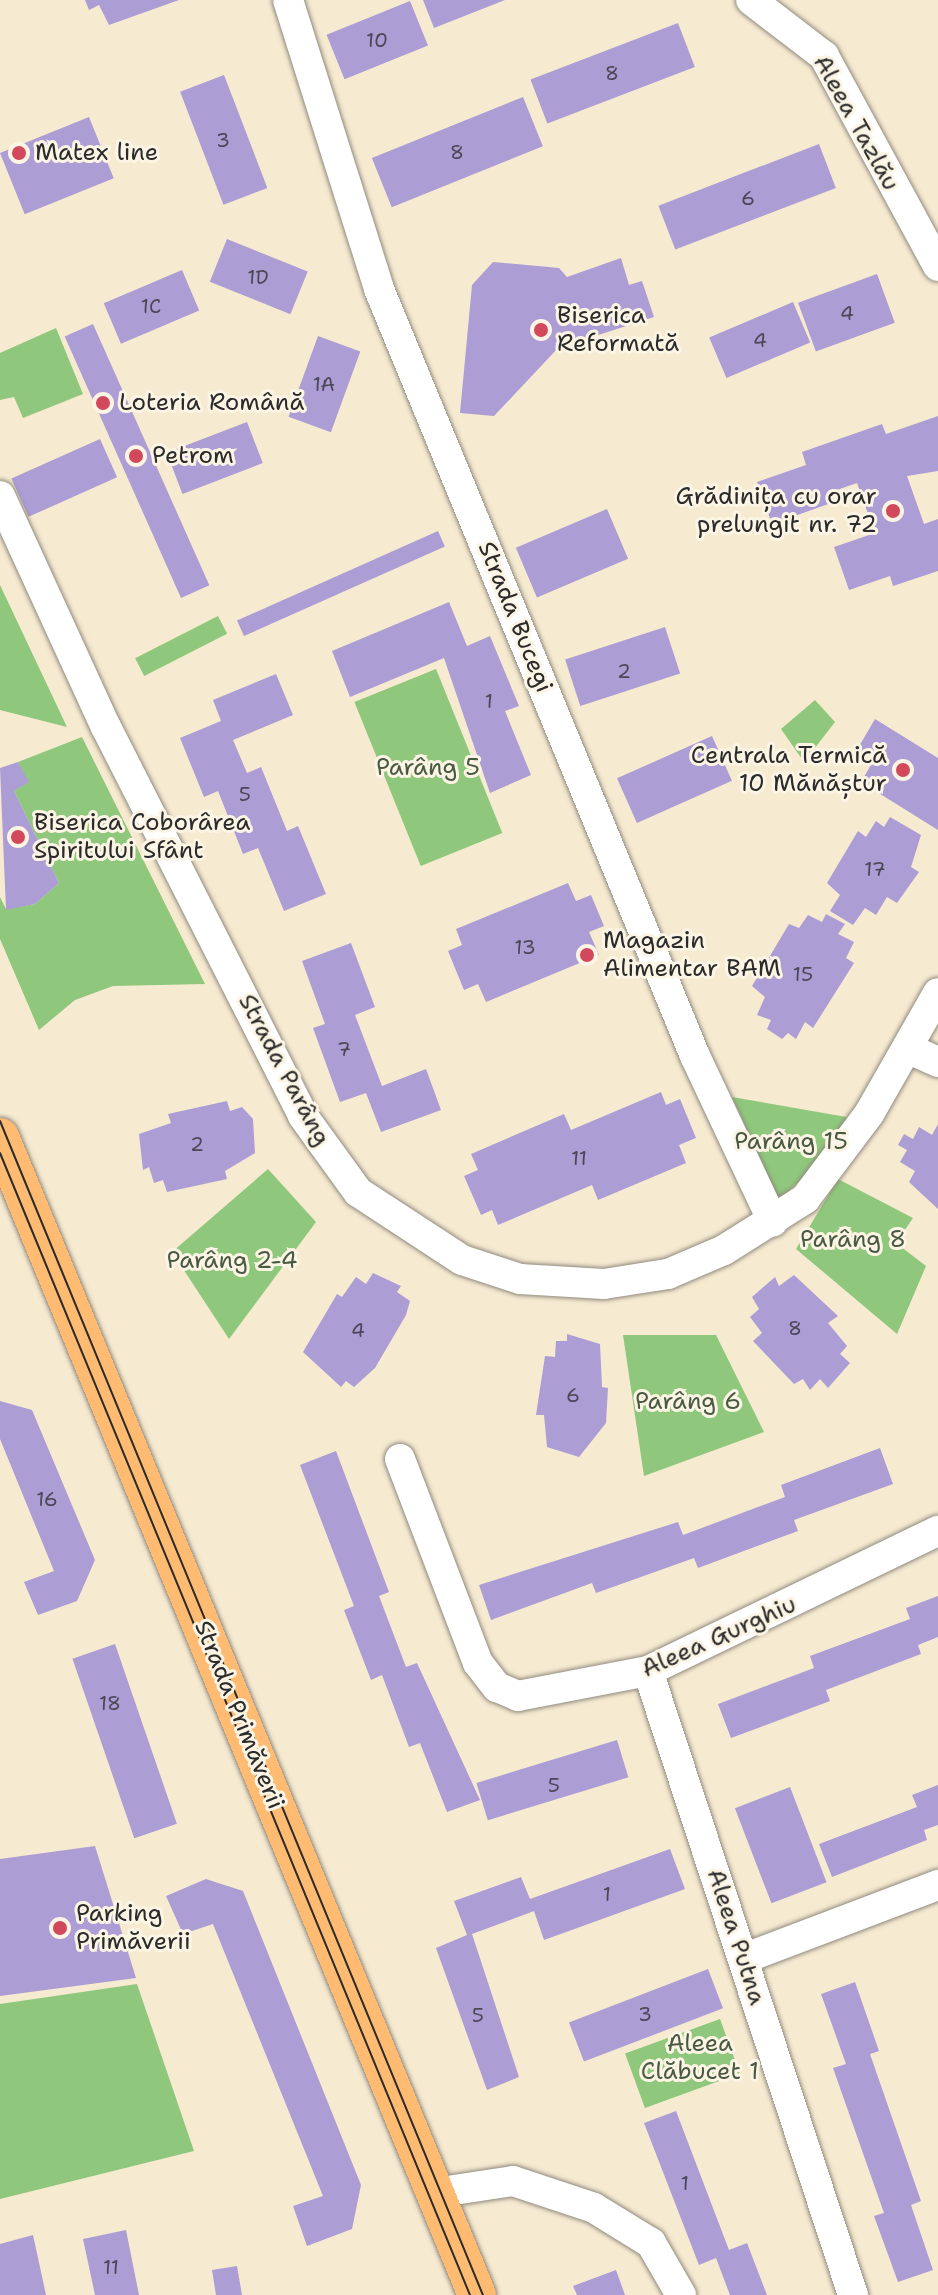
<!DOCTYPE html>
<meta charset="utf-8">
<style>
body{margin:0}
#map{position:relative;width:938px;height:2295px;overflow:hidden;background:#f6ead1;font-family:"Shantell Sans",sans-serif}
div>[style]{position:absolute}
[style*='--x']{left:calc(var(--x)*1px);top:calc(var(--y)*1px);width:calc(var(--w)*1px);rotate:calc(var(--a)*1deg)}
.green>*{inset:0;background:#8fc87c;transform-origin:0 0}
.building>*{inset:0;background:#ac9dd5;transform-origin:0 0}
.roads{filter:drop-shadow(0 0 2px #908a7e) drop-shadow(0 0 2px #908a7e)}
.minor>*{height:30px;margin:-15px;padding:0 15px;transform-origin:15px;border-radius:15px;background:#fff}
.major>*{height:38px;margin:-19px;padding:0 19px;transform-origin:19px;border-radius:19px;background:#febb71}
.tram>*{height:2px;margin:-1px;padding:0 1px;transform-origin:1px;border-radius:1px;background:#2b2b2b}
.dots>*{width:22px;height:22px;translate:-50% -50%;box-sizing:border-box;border:4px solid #fcf5e5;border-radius:50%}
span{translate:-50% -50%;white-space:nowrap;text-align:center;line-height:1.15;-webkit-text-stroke:6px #fcf5e5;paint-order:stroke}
.number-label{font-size:20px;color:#4b4856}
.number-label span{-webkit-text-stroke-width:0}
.street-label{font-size:24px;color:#2b2b2b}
.poi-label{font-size:24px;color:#2b2b2b}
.left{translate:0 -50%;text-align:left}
.right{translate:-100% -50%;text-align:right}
.park-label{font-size:24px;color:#495a43}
</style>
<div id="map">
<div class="green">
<div style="clip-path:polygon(56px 328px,83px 394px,23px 418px,14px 397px,0 400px,0 353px)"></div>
<div style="clip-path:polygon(0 585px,67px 727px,0 710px)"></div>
<div style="left:218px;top:616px;width:20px;height:93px;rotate:63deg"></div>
<div style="left:436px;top:669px;width:177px;height:88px;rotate:68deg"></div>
<div style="clip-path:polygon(815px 700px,835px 722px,804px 762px,781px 729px)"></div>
<div style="clip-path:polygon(82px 737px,205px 984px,113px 986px,75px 1000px,39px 1030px,0 939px,0 897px,6px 909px,35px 904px,59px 883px,14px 791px,28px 782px,18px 762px)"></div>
<div style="clip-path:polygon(732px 1097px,852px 1118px,823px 1159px,779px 1200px)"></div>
<div style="clip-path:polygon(268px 1169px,316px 1222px,229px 1339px,172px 1252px)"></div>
<div style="clip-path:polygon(838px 1179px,913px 1218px,896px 1243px,926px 1266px,897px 1334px,796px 1249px)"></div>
<div style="clip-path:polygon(623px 1335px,716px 1335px,764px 1432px,644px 1476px)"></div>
<div style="clip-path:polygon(137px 1984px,194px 2151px,0 2199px,0 2004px)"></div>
<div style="left:720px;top:2019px;width:58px;height:101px;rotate:70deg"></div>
</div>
<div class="building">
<div style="clip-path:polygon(85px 0,179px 0,109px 25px,99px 5px,89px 10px)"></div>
<div style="clip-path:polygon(423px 0,505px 0,434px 28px)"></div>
<div style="left:410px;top:1px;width:48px;height:90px;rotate:68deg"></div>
<div style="left:678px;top:23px;width:47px;height:158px;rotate:69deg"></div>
<div style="left:224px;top:75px;width:121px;height:47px;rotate:69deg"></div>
<div style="left:523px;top:97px;width:53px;height:163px;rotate:68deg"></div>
<div style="left:89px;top:117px;width:66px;height:96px;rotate:68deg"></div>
<div style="left:819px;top:144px;width:47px;height:172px;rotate:69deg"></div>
<div style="left:227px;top:239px;width:87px;height:46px;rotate:22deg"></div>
<div style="clip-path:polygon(621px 258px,629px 285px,642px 281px,654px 317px,558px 348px,494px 416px,460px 413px,472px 285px,493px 262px,559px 268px,567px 277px)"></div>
<div style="left:182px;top:270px;width:44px;height:85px;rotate:67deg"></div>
<div style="left:877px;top:274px;width:52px;height:84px;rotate:70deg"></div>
<div style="left:793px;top:302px;width:44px;height:91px;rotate:67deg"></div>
<div style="left:93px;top:324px;width:286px;height:31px;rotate:66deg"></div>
<div style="left:318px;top:336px;width:45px;height:86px;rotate:20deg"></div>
<div style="clip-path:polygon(938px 416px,938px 471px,907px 476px,924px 524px,938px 519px,938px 571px,893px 586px,890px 576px,849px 590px,834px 547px,875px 533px,857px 483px,831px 492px,834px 502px,772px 524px,757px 482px,806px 465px,802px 452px,882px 424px,886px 434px)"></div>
<div style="left:247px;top:422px;width:44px;height:86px;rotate:69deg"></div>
<div style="left:100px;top:439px;width:42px;height:97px;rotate:66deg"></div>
<div style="left:607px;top:509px;width:54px;height:99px;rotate:67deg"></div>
<div style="left:438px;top:531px;width:17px;height:220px;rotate:66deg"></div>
<div style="clip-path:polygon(449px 602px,467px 646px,490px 636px,519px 706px,505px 711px,531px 775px,490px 793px,444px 658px,350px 697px,332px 651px)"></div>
<div style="left:665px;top:627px;width:49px;height:105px;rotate:72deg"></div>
<div style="clip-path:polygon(276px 674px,293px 715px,233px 740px,247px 773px,261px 767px,287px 831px,298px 826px,326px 894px,284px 911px,258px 848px,243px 854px,218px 791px,204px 797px,180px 738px,221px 721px,213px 700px)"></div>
<div style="clip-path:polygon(875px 719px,938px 758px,938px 830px,861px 782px,875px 758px,858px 748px)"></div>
<div style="left:712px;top:736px;width:49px;height:104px;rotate:66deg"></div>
<div style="clip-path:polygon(18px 762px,29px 782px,14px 791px,59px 883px,35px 904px,6px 910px,0 768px)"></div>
<div style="clip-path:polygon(890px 817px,921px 835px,911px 867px,919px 872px,897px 903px,887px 897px,876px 915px,865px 908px,853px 925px,830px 911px,840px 895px,827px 883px,858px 831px,866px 837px,876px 821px,884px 827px)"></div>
<div style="clip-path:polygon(568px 883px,576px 901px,591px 895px,604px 926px,589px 932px,599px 955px,486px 1002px,478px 984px,464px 990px,448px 951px,462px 945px,456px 929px)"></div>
<div style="clip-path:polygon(826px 914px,845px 924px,838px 934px,854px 942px,846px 958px,854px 963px,813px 1028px,805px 1022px,796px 1039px,788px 1033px,782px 1039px,767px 1029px,771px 1020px,757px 1015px,765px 997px,752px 986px,789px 924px,799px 928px,808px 915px,822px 922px)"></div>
<div style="clip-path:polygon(351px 943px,375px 1007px,355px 1015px,382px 1086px,426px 1069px,441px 1110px,381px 1132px,366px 1093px,340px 1102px,313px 1028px,325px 1024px,302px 961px)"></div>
<div style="clip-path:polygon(661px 1092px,666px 1105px,680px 1099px,696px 1138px,679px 1145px,686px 1163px,598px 1200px,592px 1185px,498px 1225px,492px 1210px,481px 1215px,464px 1176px,478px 1170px,471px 1154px,564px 1114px,571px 1130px)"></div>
<div style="clip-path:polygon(227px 1101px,230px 1111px,242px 1107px,253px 1119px,255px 1153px,225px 1171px,227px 1179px,167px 1192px,163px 1180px,154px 1183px,149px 1167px,143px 1170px,139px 1134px,171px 1123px,168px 1114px)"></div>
<div style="clip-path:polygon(938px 1124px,938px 1209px,909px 1182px,915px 1171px,900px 1162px,907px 1150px,898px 1145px,904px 1134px,913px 1139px,919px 1127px,932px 1135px)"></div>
<div style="clip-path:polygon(373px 1273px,401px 1286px,397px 1292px,410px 1301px,406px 1315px,375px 1368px,354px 1387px,346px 1381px,341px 1387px,303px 1352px,337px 1294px,342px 1297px,356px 1277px,366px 1284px)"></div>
<div style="clip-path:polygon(794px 1275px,838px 1316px,828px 1323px,847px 1346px,840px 1354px,850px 1363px,828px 1388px,820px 1379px,810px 1390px,803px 1379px,794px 1384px,753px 1341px,762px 1333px,750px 1317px,759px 1309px,752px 1297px,775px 1277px,779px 1286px)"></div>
<div style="clip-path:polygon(567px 1334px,600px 1344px,602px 1387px,608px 1388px,606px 1423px,579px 1457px,547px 1447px,544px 1415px,536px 1415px,545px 1356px,555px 1357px,556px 1341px,567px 1341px)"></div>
<div style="clip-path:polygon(0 1401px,32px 1410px,95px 1560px,77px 1601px,38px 1615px,24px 1582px,54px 1571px,0 1439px)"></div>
<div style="clip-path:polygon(880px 1448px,893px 1484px,794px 1520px,798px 1531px,698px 1568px,694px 1558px,596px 1593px,592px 1583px,491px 1620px,479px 1585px,678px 1522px,683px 1535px,785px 1497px,781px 1485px)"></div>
<div style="clip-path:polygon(336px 1451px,389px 1592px,379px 1596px,406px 1667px,417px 1663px,480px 1800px,447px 1812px,420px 1743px,409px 1747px,382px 1675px,371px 1680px,344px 1610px,354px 1606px,300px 1465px)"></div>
<div style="clip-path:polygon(938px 1596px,938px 1637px,918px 1645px,921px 1654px,826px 1690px,830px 1701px,731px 1738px,718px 1704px,814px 1668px,810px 1656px,910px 1619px,906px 1608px)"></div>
<div style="left:115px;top:1644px;width:190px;height:45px;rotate:71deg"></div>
<div style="left:617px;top:1740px;width:39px;height:147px;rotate:73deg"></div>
<div style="clip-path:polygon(938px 1785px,938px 1825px,924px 1830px,927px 1840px,832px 1877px,819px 1844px,917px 1807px,912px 1795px)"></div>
<div style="left:790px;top:1787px;width:102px;height:59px;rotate:69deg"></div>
<div style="clip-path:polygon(95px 1846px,136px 1978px,0 1996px,0 1859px)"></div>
<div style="clip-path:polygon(670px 1849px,685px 1889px,544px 1940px,534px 1911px,472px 1934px,519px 2077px,487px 2090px,436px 1948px,467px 1935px,454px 1901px,521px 1877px,530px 1899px)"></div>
<div style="clip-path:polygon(206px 1879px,243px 1891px,361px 2185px,352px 2229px,307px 2246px,293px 2206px,323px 2196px,213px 1924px,183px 1934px,166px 1896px)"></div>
<div style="left:708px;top:1969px;width:42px;height:149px;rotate:69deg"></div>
<div style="clip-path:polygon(855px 1982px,879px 2051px,870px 2054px,921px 2201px,911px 2205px,933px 2270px,898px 2282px,874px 2216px,884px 2213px,833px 2068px,846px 2064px,821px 1994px)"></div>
<div style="clip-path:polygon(676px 2111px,729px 2250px,747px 2243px,767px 2295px,730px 2295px,716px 2258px,699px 2265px,644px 2123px)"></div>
<div style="clip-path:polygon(126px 2230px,139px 2295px,95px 2295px,83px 2239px)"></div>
<div style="clip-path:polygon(33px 2235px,46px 2295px,0 2295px,0 2244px)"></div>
<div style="clip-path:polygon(237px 2266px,242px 2295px,216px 2295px,212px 2270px)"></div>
<div style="clip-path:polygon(616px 2270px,625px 2295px,577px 2295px,573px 2286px)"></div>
</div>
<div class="roads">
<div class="minor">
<div style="--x:288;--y:0;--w:303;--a:72.5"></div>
<div style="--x:379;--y:289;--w:830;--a:67.61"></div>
<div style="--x:695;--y:1056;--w:183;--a:64.8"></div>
<div style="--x:751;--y:0;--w:92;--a:37.5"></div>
<div style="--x:824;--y:56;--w:239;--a:61.5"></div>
<div style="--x:0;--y:496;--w:254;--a:65.4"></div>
<div style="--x:106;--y:727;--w:436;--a:63.1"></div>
<div style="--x:303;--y:1116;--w:94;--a:54.1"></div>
<div style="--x:358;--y:1192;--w:124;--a:33.2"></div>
<div style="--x:462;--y:1260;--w:61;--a:18.1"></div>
<div style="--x:520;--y:1279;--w:84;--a:3.4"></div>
<div style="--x:604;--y:1284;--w:65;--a:-8.9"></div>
<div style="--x:668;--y:1274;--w:61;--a:-23.2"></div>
<div style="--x:724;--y:1250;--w:96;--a:-32.2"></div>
<div style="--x:805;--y:1199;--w:106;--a:-53"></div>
<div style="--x:869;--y:1114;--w:139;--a:-60.3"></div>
<div style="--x:909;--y:1049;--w:32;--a:24"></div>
<div style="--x:400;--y:1459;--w:218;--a:69.1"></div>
<div style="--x:478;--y:1663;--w:31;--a:52"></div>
<div style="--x:497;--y:1687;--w:23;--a:23"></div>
<div style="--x:518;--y:1696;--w:132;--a:-10.9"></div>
<div style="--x:648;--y:1671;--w:322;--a:-25.8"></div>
<div style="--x:648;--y:1671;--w:657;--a:71.81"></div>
<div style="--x:743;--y:1959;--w:209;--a:-20.8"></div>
<div style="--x:434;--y:2193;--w:80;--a:-8.6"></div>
<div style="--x:513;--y:2181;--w:85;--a:18.4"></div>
<div style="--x:594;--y:2208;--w:67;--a:31.6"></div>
<div style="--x:651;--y:2243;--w:60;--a:60"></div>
</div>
<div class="major">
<div style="--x:0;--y:1137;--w:1252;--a:67.61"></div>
</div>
</div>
<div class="tram">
<div style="--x:0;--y:1121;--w:1269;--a:67.64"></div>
<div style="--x:0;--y:1153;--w:1235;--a:67.63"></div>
</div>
<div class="dots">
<div style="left:19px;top:153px;background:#d1495b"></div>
<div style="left:541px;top:330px;background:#d1495b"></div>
<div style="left:103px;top:403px;background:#d1495b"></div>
<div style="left:136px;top:456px;background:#d1495b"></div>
<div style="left:893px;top:511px;background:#d1495b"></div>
<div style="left:903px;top:770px;background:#d1495b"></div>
<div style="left:18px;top:837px;background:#d1495b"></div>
<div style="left:587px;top:955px;background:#d1495b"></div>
<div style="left:60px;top:1928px;background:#d1495b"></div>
</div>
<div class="number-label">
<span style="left:377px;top:40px">10</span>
<span style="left:612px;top:73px">8</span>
<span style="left:223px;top:140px">3</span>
<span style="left:457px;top:152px">8</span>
<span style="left:748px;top:198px">6</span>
<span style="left:258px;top:277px">1D</span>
<span style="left:151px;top:306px">1C</span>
<span style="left:847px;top:313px">4</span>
<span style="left:760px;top:340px">4</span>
<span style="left:324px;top:384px">1A</span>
<span style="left:624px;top:671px">2</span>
<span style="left:489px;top:701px">1</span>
<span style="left:245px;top:794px">5</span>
<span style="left:875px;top:869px">17</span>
<span style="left:525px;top:947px">13</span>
<span style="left:803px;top:974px">15</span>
<span style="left:344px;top:1049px">7</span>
<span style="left:197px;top:1144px">2</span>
<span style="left:579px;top:1158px">11</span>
<span style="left:795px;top:1328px">8</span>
<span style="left:358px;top:1330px">4</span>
<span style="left:573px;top:1395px">6</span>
<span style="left:47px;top:1499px">16</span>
<span style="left:110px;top:1703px">18</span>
<span style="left:554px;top:1785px">5</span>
<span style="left:607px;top:1894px">1</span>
<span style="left:645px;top:2014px">3</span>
<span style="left:478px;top:2015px">5</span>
<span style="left:685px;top:2183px">1</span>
<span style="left:111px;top:2267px">11</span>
</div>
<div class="street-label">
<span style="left:856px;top:123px;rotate:61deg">Aleea Tazlău</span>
<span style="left:515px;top:617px;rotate:68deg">Strada Bucegi</span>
<span style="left:284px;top:1070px;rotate:62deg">Strada Parâng</span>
<span style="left:719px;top:1637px;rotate:-24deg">Aleea Gurghiu</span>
<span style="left:239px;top:1715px;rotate:68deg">Strada Primăverii</span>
<span style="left:736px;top:1937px;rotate:72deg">Aleea Putna</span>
</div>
<div class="poi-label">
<span class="left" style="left:35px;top:153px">Matex line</span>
<span class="left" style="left:557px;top:330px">Biserica<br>Reformată</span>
<span class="left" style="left:119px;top:403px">Loteria Română</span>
<span class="left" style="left:152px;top:456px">Petrom</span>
<span class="right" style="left:877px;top:511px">Grădinița cu orar<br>prelungit nr. 72</span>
<span class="right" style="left:887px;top:770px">Centrala Termică<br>10 Mănăștur</span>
<span class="left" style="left:34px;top:837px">Biserica Coborârea<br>Spiritului Sfânt</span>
<span class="left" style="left:603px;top:955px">Magazin<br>Alimentar BAM</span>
<span class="left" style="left:76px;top:1928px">Parking<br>Primăverii</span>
</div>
<div class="park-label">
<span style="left:428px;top:768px">Parâng 5</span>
<span style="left:791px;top:1142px">Parâng 15</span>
<span style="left:853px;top:1240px">Parâng 8</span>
<span style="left:232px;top:1261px">Parâng 2-4</span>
<span style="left:688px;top:1402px">Parâng 6</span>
<span style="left:700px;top:2058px">Aleea<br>Clăbucet 1</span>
</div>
</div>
